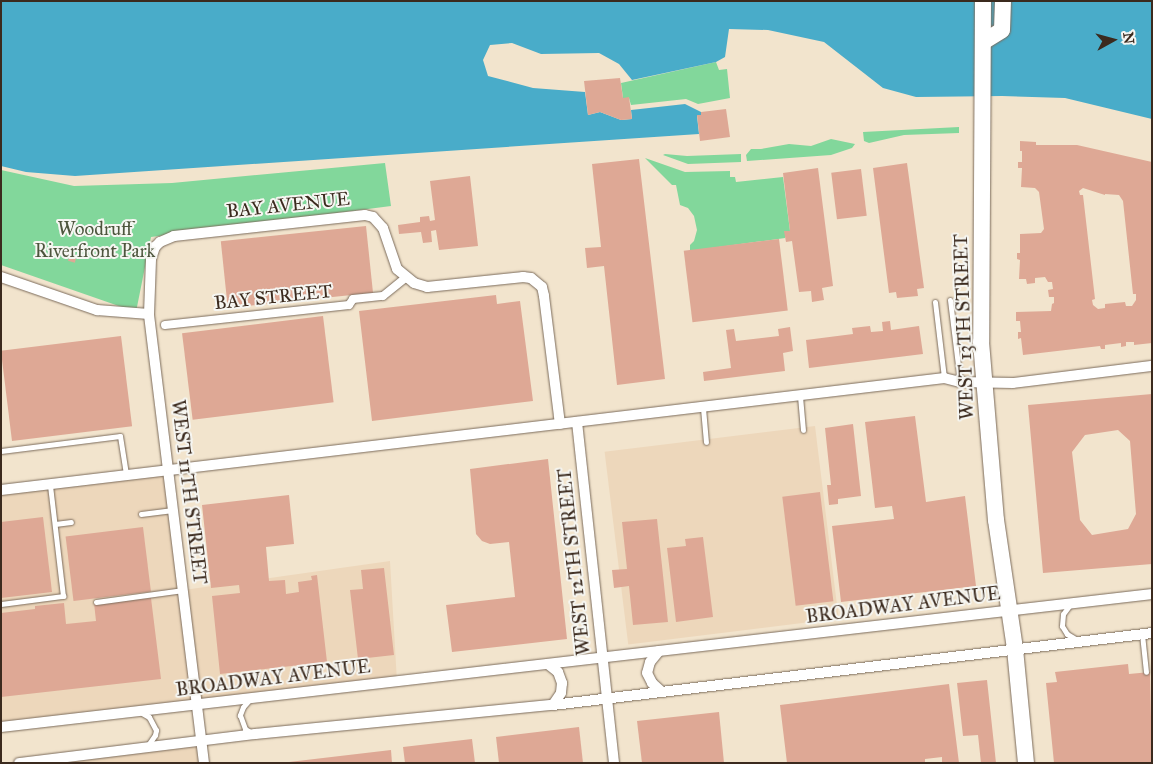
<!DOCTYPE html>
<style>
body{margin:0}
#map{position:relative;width:1153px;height:764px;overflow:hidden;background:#f2e4cd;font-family:"IM FELL Great Primer",serif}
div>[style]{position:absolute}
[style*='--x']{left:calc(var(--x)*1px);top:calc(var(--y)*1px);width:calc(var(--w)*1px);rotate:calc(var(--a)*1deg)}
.built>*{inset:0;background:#edd7bb;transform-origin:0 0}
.green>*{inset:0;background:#82d79b}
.water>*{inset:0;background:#49acc9}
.building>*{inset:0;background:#dea895;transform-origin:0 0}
.roads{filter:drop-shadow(0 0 1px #7b6b5b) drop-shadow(0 0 1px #7b6b5b)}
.service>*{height:5px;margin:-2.5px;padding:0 2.5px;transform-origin:2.5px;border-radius:2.5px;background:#fff}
.pedestrian>*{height:8px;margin:-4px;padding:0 4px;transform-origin:4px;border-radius:4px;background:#fff}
.minor>*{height:10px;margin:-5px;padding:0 5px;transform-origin:5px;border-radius:5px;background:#fff}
.primary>*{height:16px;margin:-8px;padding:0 8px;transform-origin:8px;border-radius:8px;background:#fff}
span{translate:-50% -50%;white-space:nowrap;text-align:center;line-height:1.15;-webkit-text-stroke:4px #f6f6f2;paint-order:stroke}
.street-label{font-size:19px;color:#3b2a1e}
.park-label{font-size:19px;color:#4d553d}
.frame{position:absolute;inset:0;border:2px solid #3b2a1e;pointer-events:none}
.north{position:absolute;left:1088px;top:15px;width:50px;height:50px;-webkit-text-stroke:4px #f6f6f2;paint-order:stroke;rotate:83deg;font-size:14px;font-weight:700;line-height:20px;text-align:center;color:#3b2a1e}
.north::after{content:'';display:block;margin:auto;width:18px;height:22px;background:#3b2a1e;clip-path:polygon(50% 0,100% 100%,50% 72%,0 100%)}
</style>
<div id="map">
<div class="built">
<div style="left:815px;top:426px;width:194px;height:212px;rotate:83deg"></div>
<div style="clip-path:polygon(168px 471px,184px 590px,390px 561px,397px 682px,1px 727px,1px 491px)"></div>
<div style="clip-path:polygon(202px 741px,204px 763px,19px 763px)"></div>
</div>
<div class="green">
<div style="clip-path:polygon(716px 62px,719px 70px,727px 69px,730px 98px,698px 104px,686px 99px,631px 105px,629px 98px,623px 98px,621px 83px)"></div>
<div style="clip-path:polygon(959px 127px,959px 133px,904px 135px,869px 143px,864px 141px,863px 132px)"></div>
<div style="clip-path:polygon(831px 139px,855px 144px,852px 148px,831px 155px,747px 161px,746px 155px,751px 149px,761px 149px,789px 144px,811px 146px)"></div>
<div style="clip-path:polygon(665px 154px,687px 156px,741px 154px,741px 162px,688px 164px,663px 155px)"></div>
<div style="clip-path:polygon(645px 158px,685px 172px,730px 171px,730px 177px,735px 177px,736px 182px,783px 177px,790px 231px,785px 232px,785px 238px,690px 251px,690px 245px,694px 241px,697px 230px,694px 216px,688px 208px,680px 205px,676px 185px,672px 185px)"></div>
<div style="clip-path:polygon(385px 163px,391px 206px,151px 237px,136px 312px,1px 265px,1px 170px,74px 186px,172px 183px)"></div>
</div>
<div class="water">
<div style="clip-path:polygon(1px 1px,1152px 1px,1152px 119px,1065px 98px,1002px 96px,916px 97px,883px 88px,824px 42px,768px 30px,729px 29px,725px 57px,716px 62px,632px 80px,619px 64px,599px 53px,541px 54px,512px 43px,490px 45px,483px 60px,488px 76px,533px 88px,585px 92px,588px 115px,600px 112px,621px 120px,632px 119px,631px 110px,685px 104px,701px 112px,701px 115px,697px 116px,699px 134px,75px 176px,26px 172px,1px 166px)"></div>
</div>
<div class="building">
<div style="clip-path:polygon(620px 78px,623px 98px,629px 97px,632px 119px,621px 120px,600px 112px,588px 115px,584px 81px)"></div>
<div style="clip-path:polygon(726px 109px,730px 137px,700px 141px,697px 115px,701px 115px,701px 112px)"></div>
<div style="clip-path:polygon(evenodd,1020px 141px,1036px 142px,1036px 145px,1077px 145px,1152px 162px,1152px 343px,1134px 345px,1134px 342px,1126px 342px,1126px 346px,1121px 347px,1121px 343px,1105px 345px,1105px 349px,1101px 349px,1100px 346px,1023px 355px,1021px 338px,1018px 339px,1018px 332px,1021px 332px,1020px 321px,1016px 321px,1016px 312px,1051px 311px,1052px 304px,1054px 303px,1054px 297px,1049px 297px,1048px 290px,1053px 289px,1052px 282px,1048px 282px,1045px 277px,1035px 278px,1035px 283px,1027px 284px,1026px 279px,1019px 279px,1020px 260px,1017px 259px,1017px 253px,1020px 253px,1020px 234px,1041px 233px,1044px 229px,1039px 192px,1035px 188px,1021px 187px,1022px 168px,1018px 168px,1018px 162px,1022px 162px,1022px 151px,1020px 151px,1020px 141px,1083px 188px,1105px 195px,1105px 194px,1119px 195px,1123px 201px,1133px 294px,1136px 294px,1136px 300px,1132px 306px,1126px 306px,1125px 302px,1105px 304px,1105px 308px,1098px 309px,1093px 305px,1092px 300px,1095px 299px,1083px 195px,1080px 195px,1079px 191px,1083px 188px)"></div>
<div style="clip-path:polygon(639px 159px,665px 379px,617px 385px,604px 266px,587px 268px,585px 248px,601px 247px,592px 164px)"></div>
<div style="clip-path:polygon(907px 163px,924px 288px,917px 289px,918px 296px,897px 298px,896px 292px,889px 293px,873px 168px)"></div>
<div style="clip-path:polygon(818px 168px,833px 286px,822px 288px,824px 300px,812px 302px,811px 291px,799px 292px,792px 241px,786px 242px,784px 231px,790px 231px,783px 173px)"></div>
<div style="left:861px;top:169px;width:47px;height:30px;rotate:83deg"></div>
<div style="clip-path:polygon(470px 176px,478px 246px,439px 250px,436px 230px,431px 231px,432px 242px,423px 243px,421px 232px,399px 234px,398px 225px,420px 222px,420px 217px,429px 216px,430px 221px,435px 220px,430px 181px)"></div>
<div style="left:366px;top:226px;width:67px;height:146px;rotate:84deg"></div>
<div style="left:779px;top:239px;width:72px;height:96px;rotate:83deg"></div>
<div style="left:70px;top:254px;width:7px;height:7px;rotate:16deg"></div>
<div style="clip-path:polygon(496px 295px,497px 304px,520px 301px,533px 401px,372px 421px,359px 311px)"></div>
<div style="left:323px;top:316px;width:87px;height:142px;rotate:83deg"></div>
<div style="clip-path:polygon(890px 321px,891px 330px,919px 326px,923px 354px,809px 368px,806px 340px,853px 334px,852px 328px,870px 326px,871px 332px,883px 331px,882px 322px)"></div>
<div style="clip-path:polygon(790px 327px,793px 351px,783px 353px,785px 371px,704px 381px,703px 372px,731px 368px,726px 330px,734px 329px,736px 341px,779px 336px,778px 329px)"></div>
<div style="left:121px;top:336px;width:91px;height:121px;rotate:83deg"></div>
<div style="clip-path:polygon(evenodd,1152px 394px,1152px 564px,1043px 573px,1028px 405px,1152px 394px,1118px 430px,1130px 441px,1136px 514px,1128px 529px,1092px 535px,1080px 520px,1072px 452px,1085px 435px,1118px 430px)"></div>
<div style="clip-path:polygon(915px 416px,926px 502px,965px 496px,976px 586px,841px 602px,832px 526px,894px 519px,892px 506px,875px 508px,865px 422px)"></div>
<div style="clip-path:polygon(853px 424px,861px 496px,838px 499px,838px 504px,829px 505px,827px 485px,831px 485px,825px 428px)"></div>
<div style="clip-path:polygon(548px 459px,567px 639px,452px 652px,446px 605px,515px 597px,509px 542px,490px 544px,482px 541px,476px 534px,470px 469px)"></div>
<div style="left:820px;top:492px;width:110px;height:38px;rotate:83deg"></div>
<div style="clip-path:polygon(289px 495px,294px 544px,266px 547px,269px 581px,285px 580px,286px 594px,299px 592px,298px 582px,312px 580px,311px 576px,317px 575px,327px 662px,220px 674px,212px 596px,240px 593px,239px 585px,211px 588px,202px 505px)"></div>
<div style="clip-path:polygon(43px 517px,52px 592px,1px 598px,1px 522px)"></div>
<div style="clip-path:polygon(657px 519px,668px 622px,633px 625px,629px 586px,614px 588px,612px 570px,627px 569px,622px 522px)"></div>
<div style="left:143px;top:527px;width:65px;height:78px;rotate:83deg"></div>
<div style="clip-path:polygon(703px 537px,713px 617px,676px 622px,667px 548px,686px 546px,685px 539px)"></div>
<div style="clip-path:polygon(384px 568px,394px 655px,358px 659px,350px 590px,363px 589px,361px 570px)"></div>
<div style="clip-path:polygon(151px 598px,161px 679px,1px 697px,1px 613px,35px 609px,35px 606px,64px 603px,66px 624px,96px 621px,94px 603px)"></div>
<div style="clip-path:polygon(1128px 664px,1129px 674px,1150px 672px,1152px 763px,1054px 763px,1046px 683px,1057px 682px,1055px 672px)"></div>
<div style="clip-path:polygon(987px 680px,996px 763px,981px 763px,978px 735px,963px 736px,957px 683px)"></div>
<div style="clip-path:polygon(949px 684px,959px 763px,942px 763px,942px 757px,925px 759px,925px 763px,787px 763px,780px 705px)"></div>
<div style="clip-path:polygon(719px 712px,724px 763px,642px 763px,637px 721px)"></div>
<div style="clip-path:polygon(579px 727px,583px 763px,499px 763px,496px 737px)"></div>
<div style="clip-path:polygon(472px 739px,475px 763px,405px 763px,403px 747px)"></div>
<div style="clip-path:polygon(391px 750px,392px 763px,289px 763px,289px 762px)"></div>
</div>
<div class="roads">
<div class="service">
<div style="--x:950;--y:300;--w:82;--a:83"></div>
<div style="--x:935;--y:302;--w:77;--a:83.2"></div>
<div style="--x:800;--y:396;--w:34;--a:85"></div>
<div style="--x:703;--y:408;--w:34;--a:85"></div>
<div style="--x:1;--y:451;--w:120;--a:-7.2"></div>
<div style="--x:120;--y:436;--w:39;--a:81"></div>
<div style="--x:141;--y:514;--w:32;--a:-7"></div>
<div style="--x:55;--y:524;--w:16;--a:-7"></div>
<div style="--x:96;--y:602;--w:88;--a:-7.9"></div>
<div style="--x:1;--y:604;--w:63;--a:-7.4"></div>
<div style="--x:63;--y:596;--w:112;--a:-96.7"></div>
<div style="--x:1069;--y:606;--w:10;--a:127"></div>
<div style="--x:1063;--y:614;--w:12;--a:95"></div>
<div style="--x:1062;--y:626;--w:9;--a:58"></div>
<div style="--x:1067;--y:634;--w:12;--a:31"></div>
<div style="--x:1142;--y:634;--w:38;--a:84"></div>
<div style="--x:249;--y:700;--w:9;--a:131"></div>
<div style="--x:243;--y:707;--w:9;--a:111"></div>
<div style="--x:240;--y:715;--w:15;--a:70"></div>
<div style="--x:245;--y:729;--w:8;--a:30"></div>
<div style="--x:142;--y:713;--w:8;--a:30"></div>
<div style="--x:149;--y:717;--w:15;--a:62"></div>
<div style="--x:156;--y:730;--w:5;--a:101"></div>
<div style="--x:155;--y:735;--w:12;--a:125"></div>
</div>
<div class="pedestrian">
<div style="--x:165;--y:325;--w:185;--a:-6.2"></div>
<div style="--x:349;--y:305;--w:7;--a:-56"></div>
<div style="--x:353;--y:299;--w:30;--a:-6"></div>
<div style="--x:383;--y:296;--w:28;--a:-39"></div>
</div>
<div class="minor">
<div style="--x:1;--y:277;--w:102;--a:19"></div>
<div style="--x:97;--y:310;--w:52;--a:4.4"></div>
<div style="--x:577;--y:422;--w:343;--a:83.8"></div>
<div style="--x:1;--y:490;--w:950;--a:-6.77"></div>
<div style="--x:944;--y:378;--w:16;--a:14"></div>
<div style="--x:960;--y:382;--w:53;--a:1.1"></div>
<div style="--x:1013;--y:383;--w:140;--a:-7"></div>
<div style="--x:659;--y:651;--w:14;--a:129"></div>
<div style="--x:650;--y:662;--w:11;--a:105"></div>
<div style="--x:647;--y:673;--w:11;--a:63"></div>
<div style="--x:652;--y:683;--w:13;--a:42"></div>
<div style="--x:548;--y:664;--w:13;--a:39"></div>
<div style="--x:558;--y:672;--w:12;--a:70"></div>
<div style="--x:562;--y:683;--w:10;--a:96"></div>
<div style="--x:561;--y:693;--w:14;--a:124"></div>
<div style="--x:1;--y:727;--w:1159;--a:-6.59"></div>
<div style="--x:19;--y:763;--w:238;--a:-7"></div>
<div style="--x:255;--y:734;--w:299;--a:-5.6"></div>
<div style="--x:553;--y:705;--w:603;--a:-6.85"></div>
<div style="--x:204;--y:763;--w:452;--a:-97"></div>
<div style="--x:149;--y:314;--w:55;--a:-87.9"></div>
<div style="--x:151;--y:259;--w:13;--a:-72"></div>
<div style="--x:155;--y:247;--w:7;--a:-45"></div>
<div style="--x:160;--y:242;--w:15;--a:-23"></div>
<div style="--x:174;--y:236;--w:192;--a:-6.3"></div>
<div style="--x:365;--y:215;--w:8;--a:14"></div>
<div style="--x:373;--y:217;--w:15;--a:48"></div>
<div style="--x:383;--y:228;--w:43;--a:71.1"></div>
<div style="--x:397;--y:269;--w:22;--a:39"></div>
<div style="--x:414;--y:283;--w:14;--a:17"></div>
<div style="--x:427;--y:287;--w:97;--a:-5.9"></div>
<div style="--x:523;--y:277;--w:8;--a:7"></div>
<div style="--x:531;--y:278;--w:14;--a:39"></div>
<div style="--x:542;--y:287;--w:9;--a:77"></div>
<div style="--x:544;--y:296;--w:129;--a:82.9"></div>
</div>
<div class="primary">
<div style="--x:983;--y:1;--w:341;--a:90.3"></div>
<div style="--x:981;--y:342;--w:179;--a:85.2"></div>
<div style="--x:996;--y:520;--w:130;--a:81.6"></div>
<div style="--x:1015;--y:649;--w:115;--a:84.5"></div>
<div style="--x:983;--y:42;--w:22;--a:-32"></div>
<div style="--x:1002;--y:30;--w:29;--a:-88"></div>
</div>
</div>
<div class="street-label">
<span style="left:288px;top:205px;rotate:-6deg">BAY AVENUE</span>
<span style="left:273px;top:297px;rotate:-6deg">BAY STREET</span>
<span style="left:964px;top:327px;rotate:-92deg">WEST 13TH STREET</span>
<span style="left:189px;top:492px;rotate:83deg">WEST 11TH STREET</span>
<span style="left:574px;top:562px;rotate:-96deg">WEST 12TH STREET</span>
<span style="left:903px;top:605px;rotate:-7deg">BROADWAY AVENUE</span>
<span style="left:273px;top:678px;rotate:-7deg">BROADWAY AVENUE</span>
</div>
<div class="park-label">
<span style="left:95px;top:240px">Woodruff<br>Riverfront Park</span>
</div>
<div class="frame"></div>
<div class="north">N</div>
</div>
